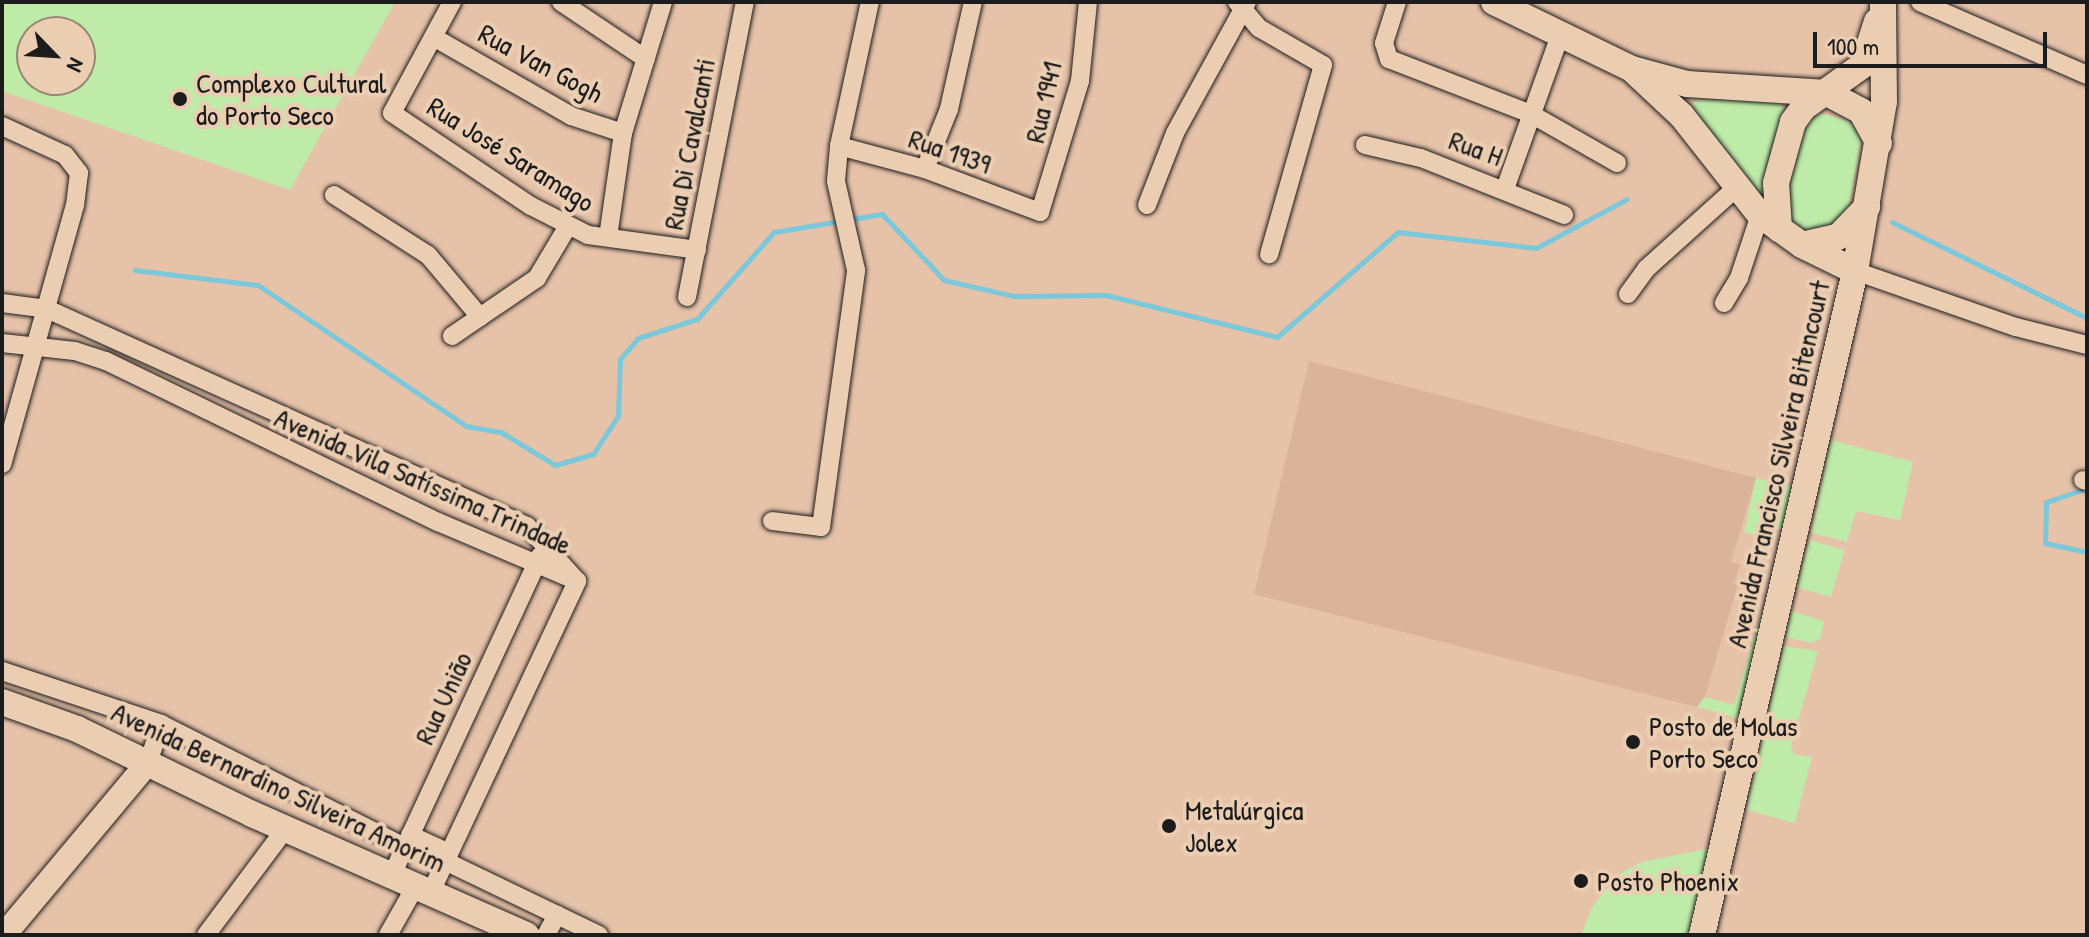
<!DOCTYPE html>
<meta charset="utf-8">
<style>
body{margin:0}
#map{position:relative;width:2089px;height:937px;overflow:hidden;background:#e6c2a8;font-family:"Patrick Hand",sans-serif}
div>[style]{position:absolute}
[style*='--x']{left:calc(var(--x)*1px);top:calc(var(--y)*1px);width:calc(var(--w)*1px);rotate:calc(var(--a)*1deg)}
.built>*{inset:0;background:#dab39b}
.green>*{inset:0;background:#beeba8;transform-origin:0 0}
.stream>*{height:5px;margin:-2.5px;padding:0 2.5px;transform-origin:2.5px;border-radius:2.5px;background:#7bc8da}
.roads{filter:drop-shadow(0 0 2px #1c1c1c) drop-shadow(0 0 2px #1c1c1c)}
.minor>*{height:18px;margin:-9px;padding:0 9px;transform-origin:9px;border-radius:9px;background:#ebceb2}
.tertiary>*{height:24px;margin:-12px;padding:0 12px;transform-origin:12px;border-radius:12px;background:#ebceb2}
.secondary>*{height:26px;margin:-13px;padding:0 13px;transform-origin:13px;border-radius:13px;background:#ebceb2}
.dots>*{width:22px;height:22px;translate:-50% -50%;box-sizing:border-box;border:4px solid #ebceb2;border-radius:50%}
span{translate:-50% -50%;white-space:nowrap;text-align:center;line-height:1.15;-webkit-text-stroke:8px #ebceb2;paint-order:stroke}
.street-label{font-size:28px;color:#1c1c1c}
.poi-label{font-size:28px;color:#1c1c1c}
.left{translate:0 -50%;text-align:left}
.frame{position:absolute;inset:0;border:4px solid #1c1c1c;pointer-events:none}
.north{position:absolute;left:16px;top:16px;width:80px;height:80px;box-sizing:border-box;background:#ebceb2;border:2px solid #988776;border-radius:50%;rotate:115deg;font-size:22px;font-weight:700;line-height:32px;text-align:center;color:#1c1c1c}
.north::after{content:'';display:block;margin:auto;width:28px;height:36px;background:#1c1c1c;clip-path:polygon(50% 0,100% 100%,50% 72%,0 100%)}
.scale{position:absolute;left:1813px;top:32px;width:234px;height:36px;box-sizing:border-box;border:4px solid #1c1c1c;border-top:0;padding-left:10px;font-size:24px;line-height:28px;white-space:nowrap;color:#1c1c1c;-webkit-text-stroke:6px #ebceb2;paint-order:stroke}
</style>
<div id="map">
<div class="built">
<div style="clip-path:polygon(1309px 361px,1756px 478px,1731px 562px,1740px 565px,1734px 583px,1738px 584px,1705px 697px,1697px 707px,1254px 594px)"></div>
</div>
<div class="green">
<div style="clip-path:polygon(evenodd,2px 2px,395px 2px,290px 190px,2px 91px,2px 2px,80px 32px,80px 80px,32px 80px,32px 32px,80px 32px)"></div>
<div style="clip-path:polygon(1777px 99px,1786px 113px,1769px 201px,1747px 182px,1692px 105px,1698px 100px)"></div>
<div style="clip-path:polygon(1820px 113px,1854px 123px,1861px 141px,1846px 219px,1811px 235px,1792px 223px,1786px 208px,1801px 131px)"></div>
<div style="clip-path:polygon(1831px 440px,1913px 462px,1900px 520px,1856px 511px,1847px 542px,1812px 533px)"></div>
<div style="clip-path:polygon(1756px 478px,1798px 488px,1790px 522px,1766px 537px,1744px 532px)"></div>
<div style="left:1810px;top:540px;width:36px;height:49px;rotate:16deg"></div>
<div style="clip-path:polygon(1762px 611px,1768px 623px,1744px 720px,1697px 707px,1705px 697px,1734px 705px)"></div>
<div style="clip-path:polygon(1791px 611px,1824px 621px,1820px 639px,1811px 643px,1786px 637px)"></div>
<div style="clip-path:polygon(1784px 646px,1818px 651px,1791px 746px,1794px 754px,1812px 757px,1795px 823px,1747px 810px)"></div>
<div style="clip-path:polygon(1711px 848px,1693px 935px,1581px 935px,1592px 907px,1619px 874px,1642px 862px)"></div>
</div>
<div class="stream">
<div style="--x:1892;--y:222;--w:217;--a:26.2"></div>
<div style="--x:135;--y:270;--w:124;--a:7"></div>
<div style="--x:258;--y:285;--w:251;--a:34.1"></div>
<div style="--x:466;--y:426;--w:36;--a:10"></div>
<div style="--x:501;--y:432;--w:63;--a:31.4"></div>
<div style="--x:555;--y:465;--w:40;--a:-16"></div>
<div style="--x:593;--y:454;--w:45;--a:-56.7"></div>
<div style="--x:618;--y:416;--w:57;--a:-88"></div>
<div style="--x:620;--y:359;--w:28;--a:-49"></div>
<div style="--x:638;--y:338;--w:62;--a:-17.9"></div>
<div style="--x:697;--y:319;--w:116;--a:-48.5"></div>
<div style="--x:774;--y:232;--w:109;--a:-9.5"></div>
<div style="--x:882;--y:214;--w:91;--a:46.8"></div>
<div style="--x:944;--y:280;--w:72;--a:12.9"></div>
<div style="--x:1014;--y:296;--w:92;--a:-0.6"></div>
<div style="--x:1106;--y:295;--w:176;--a:13.8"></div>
<div style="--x:1277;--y:337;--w:160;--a:-41"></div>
<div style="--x:1398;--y:232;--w:139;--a:6.6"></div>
<div style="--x:1536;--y:248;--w:103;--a:-28.3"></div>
<div style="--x:2081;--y:490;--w:37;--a:161"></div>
<div style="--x:2046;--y:502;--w:41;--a:91.4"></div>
<div style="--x:2045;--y:543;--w:43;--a:12.1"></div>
</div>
<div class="roads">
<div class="minor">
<div style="--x:452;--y:2;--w:126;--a:118.4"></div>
<div style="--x:392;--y:113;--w:167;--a:33.8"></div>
<div style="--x:531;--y:206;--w:64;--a:27"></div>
<div style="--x:588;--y:235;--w:110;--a:7.8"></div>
<div style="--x:561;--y:2;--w:102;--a:33.8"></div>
<div style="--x:1237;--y:2;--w:34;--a:50"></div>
<div style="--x:1259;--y:28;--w:74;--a:30"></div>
<div style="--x:1323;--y:65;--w:197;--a:105.9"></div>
<div style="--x:1397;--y:2;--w:43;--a:107.6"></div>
<div style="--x:1384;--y:43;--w:17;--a:73"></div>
<div style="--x:1389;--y:59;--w:152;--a:21.2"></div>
<div style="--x:1531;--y:114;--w:99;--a:29.7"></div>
<div style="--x:1920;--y:2;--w:182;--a:23.6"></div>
<div style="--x:435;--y:38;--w:157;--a:29.8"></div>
<div style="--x:571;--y:116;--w:55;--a:18.1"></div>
<div style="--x:2;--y:126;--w:69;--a:24.7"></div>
<div style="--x:65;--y:155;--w:23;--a:52"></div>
<div style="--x:79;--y:173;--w:32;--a:97"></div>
<div style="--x:75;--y:205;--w:269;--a:105.7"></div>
<div style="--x:1365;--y:145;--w:57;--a:13.1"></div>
<div style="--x:1421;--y:158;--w:154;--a:21.7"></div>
<div style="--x:839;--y:146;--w:89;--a:15"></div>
<div style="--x:925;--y:169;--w:123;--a:20.5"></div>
<div style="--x:1040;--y:212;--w:137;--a:-73"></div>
<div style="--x:1080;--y:81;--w:79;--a:-84.2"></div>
<div style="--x:925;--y:169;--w:65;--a:-68.2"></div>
<div style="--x:949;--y:109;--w:110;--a:-77.4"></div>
<div style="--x:1505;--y:189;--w:164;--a:-70.3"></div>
<div style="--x:334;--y:195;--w:112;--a:32.6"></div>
<div style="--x:428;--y:255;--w:81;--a:50"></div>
<div style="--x:1147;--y:205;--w:77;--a:-68.7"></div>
<div style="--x:1175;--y:133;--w:149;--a:-61.2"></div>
<div style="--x:608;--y:237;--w:105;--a:-81.8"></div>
<div style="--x:623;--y:133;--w:137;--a:-73"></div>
<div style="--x:1855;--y:271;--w:170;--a:19.2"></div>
<div style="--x:2016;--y:327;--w:73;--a:14.2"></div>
<div style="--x:1628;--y:294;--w:31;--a:-54"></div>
<div style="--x:1646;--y:269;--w:120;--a:-42"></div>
<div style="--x:687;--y:297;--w:301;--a:-78.9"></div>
<div style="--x:2;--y:303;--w:45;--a:7.6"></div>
<div style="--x:47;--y:309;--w:527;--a:24.33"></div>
<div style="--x:527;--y:526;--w:74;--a:47.7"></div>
<div style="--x:1724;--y:303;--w:29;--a:-59"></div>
<div style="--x:1739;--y:278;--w:66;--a:-71.6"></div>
<div style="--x:452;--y:336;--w:103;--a:-34.3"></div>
<div style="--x:537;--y:278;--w:61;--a:-59.2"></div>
<div style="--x:2;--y:343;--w:73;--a:6.3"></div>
<div style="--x:75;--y:351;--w:33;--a:18"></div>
<div style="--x:106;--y:361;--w:369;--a:25.9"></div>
<div style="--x:438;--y:522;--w:151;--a:23"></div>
<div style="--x:2083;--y:480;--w:4;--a:14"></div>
<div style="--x:772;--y:521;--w:49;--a:7"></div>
<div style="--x:821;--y:527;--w:259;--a:-82.2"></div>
<div style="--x:856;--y:270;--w:91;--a:-102.7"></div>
<div style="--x:836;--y:181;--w:35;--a:-85"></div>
<div style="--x:839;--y:146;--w:147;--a:-77.9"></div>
<div style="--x:2;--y:671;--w:168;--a:18.4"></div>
<div style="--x:161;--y:724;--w:273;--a:26.8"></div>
<div style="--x:148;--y:763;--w:41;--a:-71.6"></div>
<div style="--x:410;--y:835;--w:43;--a:24.8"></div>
<div style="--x:445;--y:861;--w:171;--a:25.7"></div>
<div style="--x:391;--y:877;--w:354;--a:-65.1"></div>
<div style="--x:430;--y:894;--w:346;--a:-64.8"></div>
<div style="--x:206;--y:935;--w:134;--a:-53.2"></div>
<div style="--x:388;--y:935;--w:55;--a:-60.6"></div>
<div style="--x:546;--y:935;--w:23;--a:-61"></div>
</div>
<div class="tertiary">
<div style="--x:4;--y:935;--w:224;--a:-50.1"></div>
</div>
<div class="secondary">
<div style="--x:1494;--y:2;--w:153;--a:25.9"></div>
<div style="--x:1632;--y:69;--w:57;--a:15.3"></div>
<div style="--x:1687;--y:84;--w:140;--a:3.7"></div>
<div style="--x:1827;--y:93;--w:38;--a:28"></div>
<div style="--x:1861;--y:111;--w:37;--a:61"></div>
<div style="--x:1635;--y:72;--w:64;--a:43.1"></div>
<div style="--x:1682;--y:116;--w:126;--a:51.8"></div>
<div style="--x:1760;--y:215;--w:52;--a:35.5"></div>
<div style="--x:1802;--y:245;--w:59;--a:26.1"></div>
<div style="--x:1779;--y:229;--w:46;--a:-93.7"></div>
<div style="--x:1776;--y:183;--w:63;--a:-74.4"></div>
<div style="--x:1793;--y:122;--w:17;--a:-54"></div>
<div style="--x:1803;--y:108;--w:74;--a:-35.6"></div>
<div style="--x:1863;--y:65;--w:46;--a:-72.3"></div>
<div style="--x:1802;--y:245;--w:37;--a:-13"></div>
<div style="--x:1838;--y:237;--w:42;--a:-46"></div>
<div style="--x:2;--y:702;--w:80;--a:19.8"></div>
<div style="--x:77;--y:729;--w:195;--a:25.9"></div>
<div style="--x:252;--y:814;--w:300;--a:23.8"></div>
<div style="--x:1702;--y:935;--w:681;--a:-77.02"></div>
<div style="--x:1855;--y:271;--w:171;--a:-80.3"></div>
<div style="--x:1884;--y:102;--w:100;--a:-90.6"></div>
</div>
</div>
<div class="dots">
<div style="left:180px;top:99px;background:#1c1c1c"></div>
<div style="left:1633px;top:742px;background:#1c1c1c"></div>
<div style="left:1169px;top:826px;background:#1c1c1c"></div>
<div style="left:1581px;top:881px;background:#1c1c1c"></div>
</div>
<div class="street-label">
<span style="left:541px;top:63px;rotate:28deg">Rua Van Gogh</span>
<span style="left:1043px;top:102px;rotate:-77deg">Rua 1941</span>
<span style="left:689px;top:144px;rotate:-79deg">Rua Di Cavalcanti</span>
<span style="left:1476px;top:148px;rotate:20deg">Rua H</span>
<span style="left:950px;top:151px;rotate:19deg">Rua 1939</span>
<span style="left:511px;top:154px;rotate:32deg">Rua José Saramago</span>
<span style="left:1778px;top:464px;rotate:-77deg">Avenida Francisco Silveira Bitencourt</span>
<span style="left:423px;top:481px;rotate:24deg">Avenida Vila Satíssima Trindade</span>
<span style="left:443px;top:698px;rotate:-65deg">Rua União</span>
<span style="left:279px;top:787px;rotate:25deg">Avenida Bernardino Silveira Amorim</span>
</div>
<div class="poi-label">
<span class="left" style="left:196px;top:99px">Complexo Cultural<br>do Porto Seco</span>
<span class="left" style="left:1649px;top:742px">Posto de Molas<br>Porto Seco</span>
<span class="left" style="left:1185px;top:826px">Metalúrgica<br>Jolex</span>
<span class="left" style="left:1597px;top:881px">Posto Phoenix</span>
</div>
<div class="frame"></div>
<div class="north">N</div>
<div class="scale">100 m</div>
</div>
